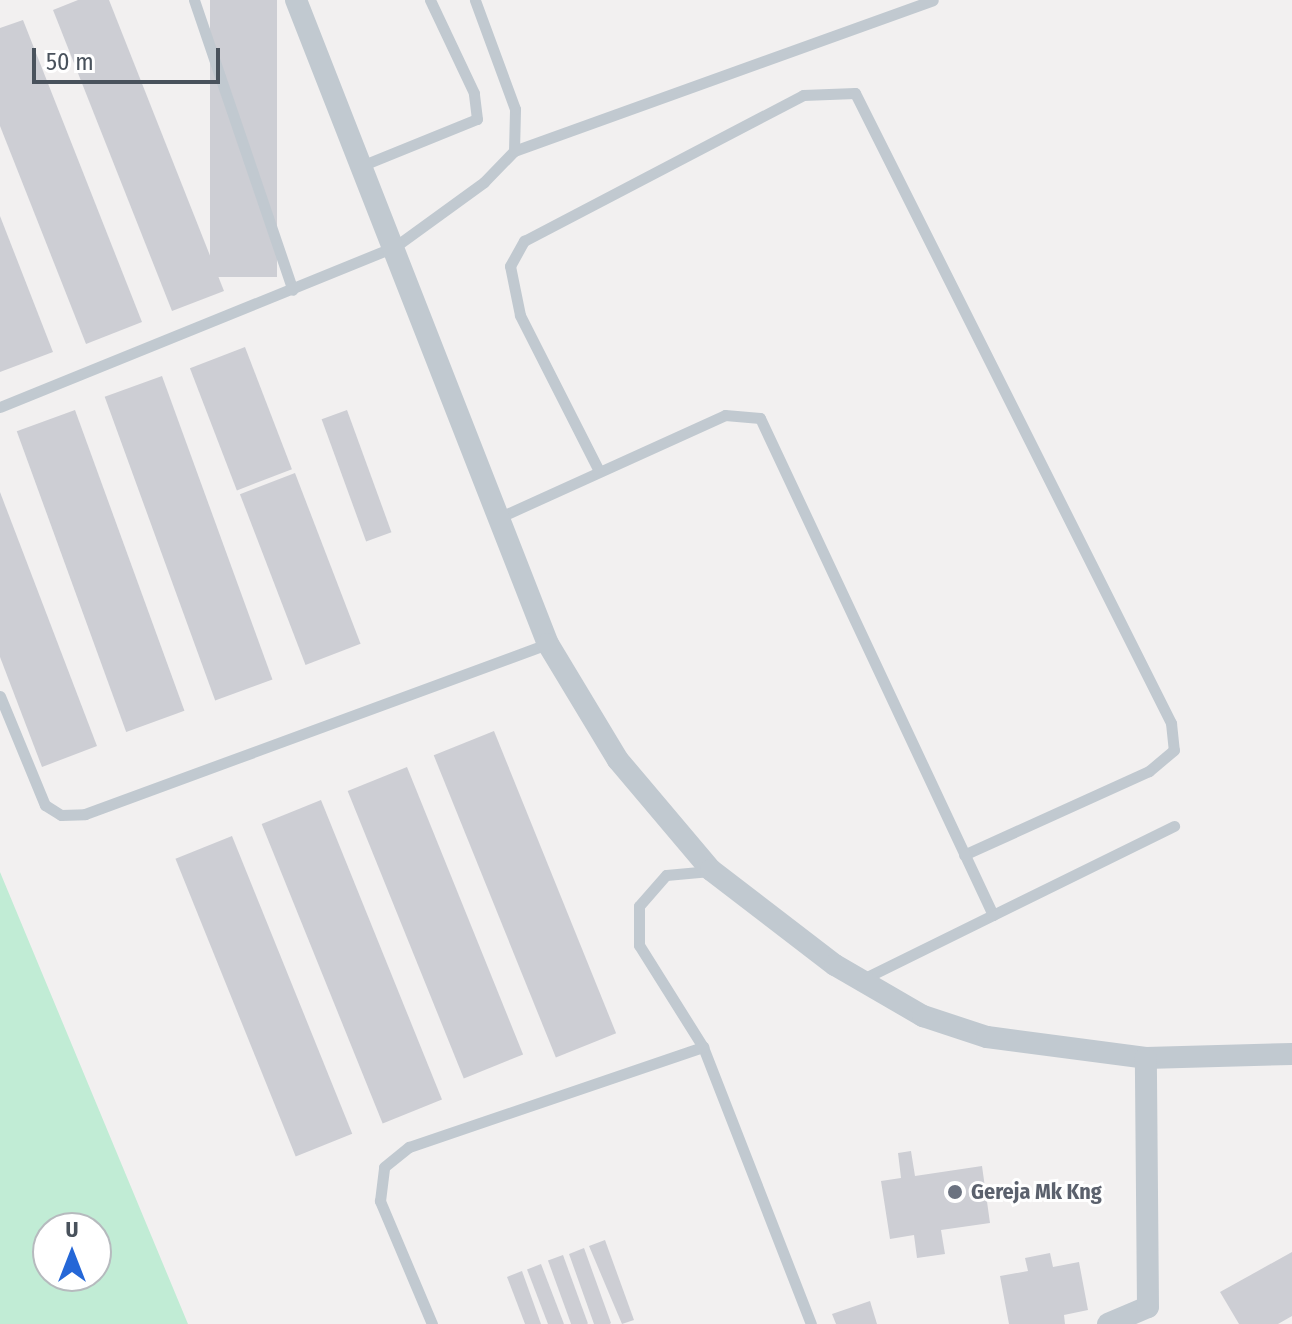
<!DOCTYPE html>
<style>
body{margin:0}
#map{position:relative;width:1292px;height:1324px;overflow:hidden;background:#f2f0f0;font-family:"Fira Sans Condensed",sans-serif}
div>[style]{position:absolute}
[style*='--x']{left:calc(var(--x)*1px);top:calc(var(--y)*1px);width:calc(var(--w)*1px);rotate:calc(var(--a)*1deg)}
.green>*{inset:0;background:#c1ecd5}
.building>*{inset:0;background:#cdced4;transform-origin:0 0}
.lane>*{height:11px;margin:-5.5px;padding:0 5.5px;transform-origin:5.5px;border-radius:5.5px;background:#c1c9d0}
.street>*{height:22px;margin:-11px;padding:0 11px;transform-origin:11px;border-radius:11px;background:#c1c9d0}
.dots>*{width:22px;height:22px;translate:-50% -50%;box-sizing:border-box;border:4px solid #fff;border-radius:50%}
span{translate:-50% -50%;white-space:nowrap;text-align:center;line-height:1.15;-webkit-text-stroke:6px #fff;paint-order:stroke}
.worship-label{font-size:22px;color:#5b616d;font-weight:700}
.left{translate:0 -50%;text-align:left}
.north{position:absolute;left:32px;top:1212px;width:80px;height:80px;box-sizing:border-box;background:#fff;border:2px solid #b6babe;border-radius:50%;rotate:0deg;font-size:22px;font-weight:700;line-height:32px;text-align:center;color:#49525c}
.north::after{content:'';display:block;margin:auto;width:28px;height:36px;background:#2567d7;clip-path:polygon(50% 0,100% 100%,50% 72%,0 100%)}
.scale{position:absolute;left:32px;top:48px;width:188px;height:36px;box-sizing:border-box;border:4px solid #49525c;border-top:0;padding-left:10px;font-size:24px;line-height:28px;white-space:nowrap;color:#49525c;-webkit-text-stroke:6px #fff;paint-order:stroke}
</style>
<div id="map">
<div class="green">
<div style="clip-path:polygon(evenodd,0 872px,188px 1324px,0 1324px,0 872px,48px 1228px,96px 1228px,96px 1276px,48px 1276px,48px 1228px)"></div>
</div>
<div class="building">
<div style="clip-path:polygon(78px 0,109px 0,224px 291px,172px 311px,53px 10px)"></div>
<div style="left:210px;top:0;width:67px;height:277px"></div>
<div style="clip-path:polygon(23px 20px,142px 322px,86px 344px,0 126px,0 28px)"></div>
<div style="clip-path:polygon(0 216px,53px 352px,0 372px)"></div>
<div style="left:245px;top:347px;width:131px;height:59px;rotate:69deg"></div>
<div style="left:162px;top:376px;width:323px;height:61px;rotate:70deg"></div>
<div style="left:75px;top:410px;width:320px;height:62px;rotate:70deg"></div>
<div style="left:347px;top:410px;width:130px;height:27px;rotate:70deg"></div>
<div style="left:295px;top:473px;width:183px;height:59px;rotate:69deg"></div>
<div style="clip-path:polygon(0 492px,97px 746px,42px 767px,0 657px)"></div>
<div style="left:494px;top:731px;width:326px;height:65px;rotate:68deg"></div>
<div style="left:407px;top:767px;width:310px;height:64px;rotate:68deg"></div>
<div style="left:321px;top:800px;width:323px;height:64px;rotate:68deg"></div>
<div style="left:232px;top:836px;width:321px;height:61px;rotate:68deg"></div>
<div style="clip-path:polygon(911px 1151px,915px 1176px,982px 1166px,990px 1223px,941px 1230px,945px 1254px,917px 1258px,914px 1235px,890px 1239px,881px 1181px,901px 1178px,898px 1153px)"></div>
<div style="clip-path:polygon(605px 1240px,634px 1320px,622px 1324px,589px 1246px)"></div>
<div style="clip-path:polygon(584px 1248px,611px 1323px,610px 1324px,594px 1324px,569px 1254px)"></div>
<div style="clip-path:polygon(1292px 1252px,1292px 1316px,1278px 1324px,1239px 1324px,1220px 1292px)"></div>
<div style="clip-path:polygon(1050px 1253px,1053px 1267px,1079px 1262px,1088px 1310px,1064px 1315px,1065px 1324px,1009px 1324px,1000px 1276px,1028px 1271px,1025px 1258px)"></div>
<div style="left:563px;top:1255px;width:73px;height:16px;rotate:70deg"></div>
<div style="left:541px;top:1264px;width:64px;height:15px;rotate:69deg"></div>
<div style="clip-path:polygon(522px 1271px,541px 1324px,525px 1324px,507px 1277px)"></div>
<div style="clip-path:polygon(870px 1301px,877px 1324px,836px 1324px,832px 1314px)"></div>
</div>
<div class="lane">
<div style="--x:194;--y:0;--w:306;--a:71.2"></div>
<div style="--x:514;--y:151;--w:445;--a:-19.8"></div>
<div style="--x:361;--y:166;--w:125;--a:-22.1"></div>
<div style="--x:477;--y:119;--w:26;--a:-97"></div>
<div style="--x:474;--y:93;--w:103;--a:-115.3"></div>
<div style="--x:0;--y:407;--w:427;--a:-22.1"></div>
<div style="--x:396;--y:246;--w:109;--a:-36"></div>
<div style="--x:484;--y:182;--w:43;--a:-45.9"></div>
<div style="--x:514;--y:151;--w:42;--a:-88.6"></div>
<div style="--x:515;--y:109;--w:116;--a:-110.2"></div>
<div style="--x:599;--y:471;--w:175;--a:-116.9"></div>
<div style="--x:520;--y:315;--w:50;--a:-101.5"></div>
<div style="--x:510;--y:266;--w:29;--a:-61"></div>
<div style="--x:524;--y:241;--w:315;--a:-27.6"></div>
<div style="--x:803;--y:95;--w:52;--a:-2.2"></div>
<div style="--x:855;--y:93;--w:705;--a:63.36"></div>
<div style="--x:1171;--y:723;--w:27;--a:84"></div>
<div style="--x:1174;--y:750;--w:33;--a:140"></div>
<div style="--x:1149;--y:771;--w:203;--a:155.6"></div>
<div style="--x:498;--y:518;--w:249;--a:-24.4"></div>
<div style="--x:725;--y:415;--w:35;--a:5"></div>
<div style="--x:760;--y:418;--w:549;--a:64.88"></div>
<div style="--x:0;--y:696;--w:118;--a:67.6"></div>
<div style="--x:45;--y:805;--w:19;--a:32"></div>
<div style="--x:61;--y:815;--w:24;--a:-2"></div>
<div style="--x:85;--y:814;--w:493;--a:-20.2"></div>
<div style="--x:710;--y:871;--w:44;--a:174.8"></div>
<div style="--x:666;--y:875;--w:41;--a:131.1"></div>
<div style="--x:639;--y:906;--w:39;--a:90"></div>
<div style="--x:639;--y:945;--w:120;--a:57.9"></div>
<div style="--x:703;--y:1047;--w:297;--a:68.7"></div>
<div style="--x:861;--y:980;--w:349;--a:-26.2"></div>
<div style="--x:432;--y:1324;--w:134;--a:-112.9"></div>
<div style="--x:380;--y:1201;--w:34;--a:-83"></div>
<div style="--x:384;--y:1167;--w:32;--a:-39"></div>
<div style="--x:409;--y:1147;--w:311;--a:-18.8"></div>
</div>
<div class="street">
<div style="--x:296;--y:0;--w:692;--a:68.63"></div>
<div style="--x:548;--y:644;--w:135;--a:58.9"></div>
<div style="--x:618;--y:760;--w:144;--a:49.8"></div>
<div style="--x:711;--y:870;--w:156;--a:37.5"></div>
<div style="--x:835;--y:965;--w:102;--a:30.1"></div>
<div style="--x:923;--y:1016;--w:67;--a:18.2"></div>
<div style="--x:987;--y:1037;--w:160;--a:7.5"></div>
<div style="--x:1146;--y:1058;--w:146;--a:-1.6"></div>
<div style="--x:1108;--y:1324;--w:43;--a:-23"></div>
<div style="--x:1148;--y:1307;--w:249;--a:-90.5"></div>
</div>
<div class="dots">
<div style="left:955px;top:1192px;background:#6b7280"></div>
</div>
<div class="worship-label">
<span class="left" style="left:971px;top:1192px">Gereja Mk Kng</span>
</div>
<div class="north">U</div>
<div class="scale">50 m</div>
</div>
